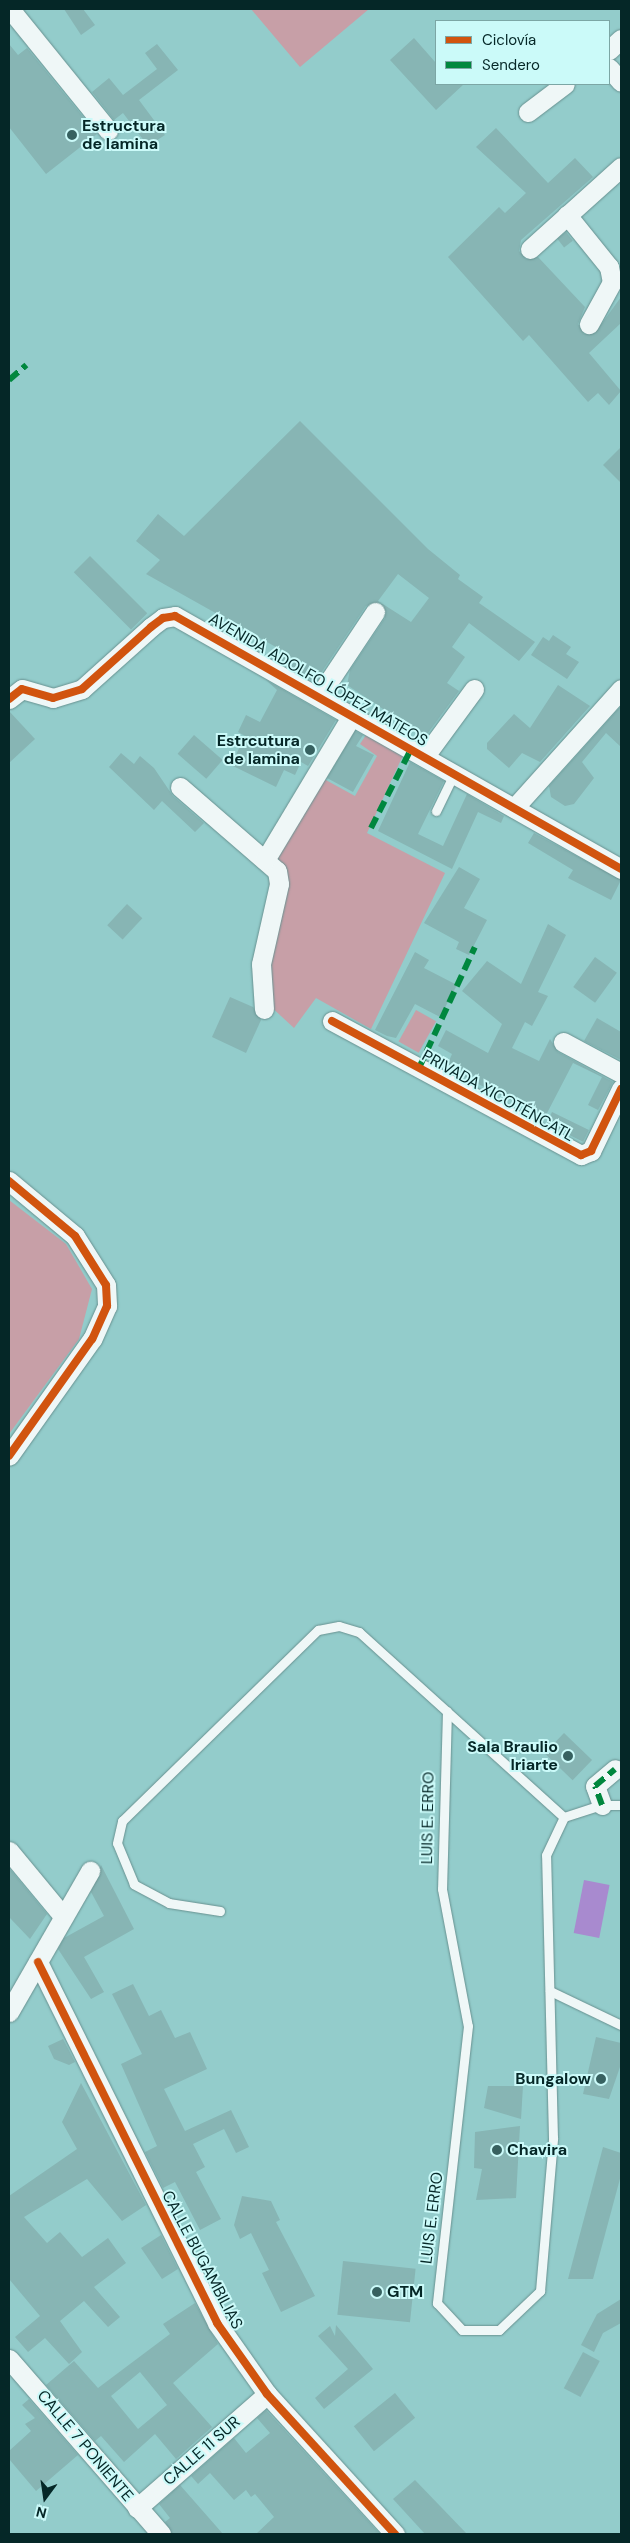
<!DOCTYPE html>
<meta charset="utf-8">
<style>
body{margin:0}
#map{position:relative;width:630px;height:2543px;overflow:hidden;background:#93cccb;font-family:"DM Sans",sans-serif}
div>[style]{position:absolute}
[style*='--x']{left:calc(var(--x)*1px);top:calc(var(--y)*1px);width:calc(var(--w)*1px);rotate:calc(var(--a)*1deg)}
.green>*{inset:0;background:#c79fa7;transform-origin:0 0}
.water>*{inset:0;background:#a88acf;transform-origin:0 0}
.building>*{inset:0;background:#87b5b4;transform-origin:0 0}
.roads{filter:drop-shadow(0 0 1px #689190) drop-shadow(0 0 1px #689190)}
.lane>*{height:9px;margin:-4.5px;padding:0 4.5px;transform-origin:4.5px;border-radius:4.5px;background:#eff7f7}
.street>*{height:19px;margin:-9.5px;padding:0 9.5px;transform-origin:9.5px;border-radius:9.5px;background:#eff7f7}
.quiet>*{height:6px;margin-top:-3px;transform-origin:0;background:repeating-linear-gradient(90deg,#00873e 0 12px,transparent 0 18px)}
.cycleway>*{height:8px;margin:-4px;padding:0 4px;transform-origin:4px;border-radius:4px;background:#d1540f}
.dots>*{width:14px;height:14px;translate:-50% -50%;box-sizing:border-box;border:2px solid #cbfaf9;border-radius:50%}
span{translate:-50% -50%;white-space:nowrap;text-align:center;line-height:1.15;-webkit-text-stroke:4px #cbfaf9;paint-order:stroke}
.poi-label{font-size:16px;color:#052727;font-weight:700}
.left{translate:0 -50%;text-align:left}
.right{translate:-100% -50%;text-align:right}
.street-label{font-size:16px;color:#052727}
.frame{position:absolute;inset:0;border:10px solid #052727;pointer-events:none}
.legend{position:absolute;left:435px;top:20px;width:175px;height:65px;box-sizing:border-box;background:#cbfaf9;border:1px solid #7ca6a5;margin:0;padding:6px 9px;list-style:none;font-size:15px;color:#052727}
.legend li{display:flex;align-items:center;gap:10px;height:25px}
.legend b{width:25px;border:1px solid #7ca6a5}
.north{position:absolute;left:20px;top:2473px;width:50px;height:50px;-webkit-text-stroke:4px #cbfaf9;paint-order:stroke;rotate:194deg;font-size:14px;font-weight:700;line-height:20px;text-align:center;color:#052727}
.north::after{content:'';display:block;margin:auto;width:18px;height:22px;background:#052727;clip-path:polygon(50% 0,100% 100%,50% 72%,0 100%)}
</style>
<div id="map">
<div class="green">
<div style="clip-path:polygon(251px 9px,369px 9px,300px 67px)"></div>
<div style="clip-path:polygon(370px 729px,405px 751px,367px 833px,445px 873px,371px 1029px,316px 998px,294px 1028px,268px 1004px,270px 858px,324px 779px,355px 796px,377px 756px,360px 744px)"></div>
<div style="left:416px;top:1010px;width:23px;height:36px;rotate:29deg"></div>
<div style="clip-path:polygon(9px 1200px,66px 1244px,92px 1289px,79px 1339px,9px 1434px)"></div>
</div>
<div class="water">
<div style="left:584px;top:1880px;width:26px;height:54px;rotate:11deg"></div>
</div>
<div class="building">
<div style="clip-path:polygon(64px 9px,83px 9px,95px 25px,81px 35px)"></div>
<div style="clip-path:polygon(414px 38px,436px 63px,436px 84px,464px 84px,436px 110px,390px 60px)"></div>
<div style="clip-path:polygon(9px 44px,18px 55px,27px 48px,97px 134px,46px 174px,9px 127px)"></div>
<div style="clip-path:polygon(157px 44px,178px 70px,139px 100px,165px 135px,148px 146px,123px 113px,114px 120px,92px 92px,109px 78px,123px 95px,157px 69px,145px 53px)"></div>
<div style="clip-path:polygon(496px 128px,548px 183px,575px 158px,593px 177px,521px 240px,519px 251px,526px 259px,538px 257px,585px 307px,578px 324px,584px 334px,595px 333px,621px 297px,621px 323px,589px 353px,621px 391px,609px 405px,598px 393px,588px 402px,529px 335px,523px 341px,448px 257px,499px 207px,505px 213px,526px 193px,476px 147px)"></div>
<div style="left:566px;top:232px;width:11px;height:11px;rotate:52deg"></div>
<div style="clip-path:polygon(evenodd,300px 421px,428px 549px,460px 575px,458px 579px,483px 597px,479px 603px,535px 642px,519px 661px,469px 623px,452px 647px,465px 657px,447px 683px,459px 691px,425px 737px,347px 685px,350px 670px,385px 618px,381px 602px,366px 606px,315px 682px,277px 661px,283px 651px,146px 574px,160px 560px,136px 541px,158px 514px,184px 536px,300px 421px,398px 574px,429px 598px,411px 622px,378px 601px,398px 574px)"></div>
<div style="clip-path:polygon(621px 447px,621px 483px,603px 465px)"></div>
<div style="left:90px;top:556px;width:81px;height:23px;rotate:45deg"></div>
<div style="clip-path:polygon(553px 635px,571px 647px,566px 654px,579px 662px,567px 679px,531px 655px,543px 637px,549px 641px)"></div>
<div style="clip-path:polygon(266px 680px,336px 720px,308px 766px,301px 762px,295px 775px,284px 770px,276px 787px,231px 765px,245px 736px,238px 732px,246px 715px,260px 722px,277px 690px)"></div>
<div style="clip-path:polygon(558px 685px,590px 706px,540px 762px,522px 753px,509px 768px,487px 749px,487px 743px,514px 714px,530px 728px)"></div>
<div style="clip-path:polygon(621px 706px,621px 747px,606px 733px,582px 762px,594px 778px,574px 804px,565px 806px,551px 797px,549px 786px)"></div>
<div style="clip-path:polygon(9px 711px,35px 739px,9px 763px)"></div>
<div style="clip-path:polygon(355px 731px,363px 735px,356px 746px,374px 755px,353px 792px,327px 778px)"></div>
<div style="left:194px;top:735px;width:38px;height:25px;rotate:41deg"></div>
<div style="clip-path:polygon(121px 753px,134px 764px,140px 756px,154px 768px,173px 796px,204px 823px,195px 832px,162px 801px,154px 810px,109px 767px)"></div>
<div style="clip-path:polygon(410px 762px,444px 781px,418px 834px,443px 846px,467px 794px,504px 816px,501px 823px,478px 812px,452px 869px,378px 831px)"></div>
<div style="clip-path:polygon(534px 833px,621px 880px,611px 900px,568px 878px,573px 870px,528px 843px)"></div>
<div style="clip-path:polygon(459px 867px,480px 879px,464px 908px,487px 920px,469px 955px,456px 949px,459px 942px,424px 923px)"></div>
<div style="left:127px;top:904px;width:21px;height:29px;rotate:43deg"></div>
<div style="clip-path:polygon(548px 924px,566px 935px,538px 992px,548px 996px,532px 1026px,525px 1022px,512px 1048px,539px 1061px,550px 1039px,558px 1052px,613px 1082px,598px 1110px,588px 1105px,602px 1077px,573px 1063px,545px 1117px,446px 1068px,452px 1054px,438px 1046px,446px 1030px,488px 1053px,502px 1024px,462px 991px,487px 961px,521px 984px)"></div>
<div style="clip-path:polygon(415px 952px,429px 960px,424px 968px,457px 985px,440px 1017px,415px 1004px,396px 1038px,387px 1036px,375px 1030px)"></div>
<div style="left:595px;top:957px;width:27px;height:37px;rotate:36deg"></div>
<div style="clip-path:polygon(230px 997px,253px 1007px,261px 1020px,246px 1053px,212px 1037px)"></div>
<div style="clip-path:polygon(597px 1018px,621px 1032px,621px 1060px,584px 1041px)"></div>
<div style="left:552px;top:1112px;width:41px;height:13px;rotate:26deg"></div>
<div style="left:564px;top:1733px;width:39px;height:28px;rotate:44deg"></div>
<div style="clip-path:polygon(101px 1865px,134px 1929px,84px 1957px,104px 1992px,91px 1999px,58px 1949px,64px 1938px,104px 1916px,91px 1892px)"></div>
<div style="clip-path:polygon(9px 1868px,47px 1914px,30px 1939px,9px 1917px)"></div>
<div style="clip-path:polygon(133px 1984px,149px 2016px,161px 2010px,175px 2038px,190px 2032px,207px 2069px,164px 2089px,185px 2131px,231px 2110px,249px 2147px,236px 2153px,224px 2129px,193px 2144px,205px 2167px,196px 2172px,221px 2219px,200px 2230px,175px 2182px,163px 2188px,145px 2152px,157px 2146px,121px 2064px,142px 2054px,112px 1994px)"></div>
<div style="clip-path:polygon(596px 2037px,621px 2043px,621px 2064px,609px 2099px,583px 2094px)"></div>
<div style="clip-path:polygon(63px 2039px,75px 2062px,69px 2065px,54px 2059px,48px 2046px)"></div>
<div style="clip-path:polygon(81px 2083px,146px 2205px,122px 2221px,87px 2179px,24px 2217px,47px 2243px,60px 2232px,82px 2257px,108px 2238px,126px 2263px,94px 2287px,120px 2317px,108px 2327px,84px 2301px,60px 2321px,82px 2352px,69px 2364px,45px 2338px,28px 2352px,15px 2337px,40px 2316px,9px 2279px,9px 2196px,77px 2149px,62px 2122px)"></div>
<div style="clip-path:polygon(488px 2086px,523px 2086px,521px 2119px,484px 2108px)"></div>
<div style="clip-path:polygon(520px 2126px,516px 2198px,476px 2200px,482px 2169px,474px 2168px,475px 2132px)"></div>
<div style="clip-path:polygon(603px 2147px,621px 2153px,621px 2175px,593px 2279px,568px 2279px)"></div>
<div style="clip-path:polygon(242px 2196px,271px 2201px,280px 2220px,276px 2222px,315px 2296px,281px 2312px,262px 2273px,269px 2270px,251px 2233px,240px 2239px,234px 2225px)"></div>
<div style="clip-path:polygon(161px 2235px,178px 2269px,162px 2279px,141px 2248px)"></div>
<div style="left:343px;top:2261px;width:73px;height:54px;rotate:6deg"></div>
<div style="clip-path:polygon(621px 2299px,621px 2323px,603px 2333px,594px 2352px,581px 2345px,597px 2314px)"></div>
<div style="clip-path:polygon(evenodd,195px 2303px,218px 2344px,173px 2383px,212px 2427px,176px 2459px,155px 2434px,124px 2462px,101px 2436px,95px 2441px,46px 2385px,74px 2361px,98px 2388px,170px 2334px,163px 2324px,195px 2303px,140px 2372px,167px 2405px,138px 2429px,111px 2396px,140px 2372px)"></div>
<div style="clip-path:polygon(336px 2325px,373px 2369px,324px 2409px,315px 2398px,348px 2369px,318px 2336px,330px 2326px,335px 2336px)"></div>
<div style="left:583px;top:2352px;width:19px;height:41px;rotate:28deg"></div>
<div style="left:395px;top:2393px;width:32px;height:53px;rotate:51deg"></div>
<div style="clip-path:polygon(29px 2399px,78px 2455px,36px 2491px,9px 2459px,9px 2451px,31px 2431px,25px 2424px,35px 2418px,22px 2405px)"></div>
<div style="clip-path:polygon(266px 2410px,380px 2534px,256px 2534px,274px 2517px,255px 2494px,251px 2497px,246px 2490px,234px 2500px,210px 2473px,198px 2484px,191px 2476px,234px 2438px,246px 2453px,270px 2433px,257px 2418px)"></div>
<div style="clip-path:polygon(415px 2480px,467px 2534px,425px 2534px,393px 2499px)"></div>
<div style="clip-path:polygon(180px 2485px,223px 2534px,172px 2534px,165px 2522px,170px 2518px,159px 2504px)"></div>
</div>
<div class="roads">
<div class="lane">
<div style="--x:436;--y:811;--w:41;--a:-64.1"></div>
<div style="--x:447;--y:1711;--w:178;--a:91.6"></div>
<div style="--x:442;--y:1889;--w:139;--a:79.3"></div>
<div style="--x:468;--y:2026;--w:279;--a:96.4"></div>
<div style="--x:437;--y:2303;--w:37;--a:47"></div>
<div style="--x:462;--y:2330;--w:37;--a:0"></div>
<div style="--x:499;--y:2330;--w:57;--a:-43.6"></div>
<div style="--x:540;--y:2291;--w:154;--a:-85.1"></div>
<div style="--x:553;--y:2138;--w:283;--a:-91.4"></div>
<div style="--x:546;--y:1855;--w:42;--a:-64.7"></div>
<div style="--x:564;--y:1817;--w:40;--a:-18"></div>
<div style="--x:602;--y:1805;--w:19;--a:0"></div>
<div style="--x:220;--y:1911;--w:52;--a:-171.1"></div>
<div style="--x:169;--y:1903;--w:40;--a:-152"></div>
<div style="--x:134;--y:1884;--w:44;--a:-112.5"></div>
<div style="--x:117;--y:1843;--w:23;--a:-77"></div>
<div style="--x:122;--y:1821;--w:274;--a:-44.3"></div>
<div style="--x:318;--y:1630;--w:21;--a:-11"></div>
<div style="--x:339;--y:1626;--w:21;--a:17"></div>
<div style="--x:359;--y:1632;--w:276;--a:42.1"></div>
<div style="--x:550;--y:1991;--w:79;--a:25.6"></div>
</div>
<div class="street">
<div style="--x:10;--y:9;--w:156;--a:51"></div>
<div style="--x:609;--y:50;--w:16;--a:-43"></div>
<div style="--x:609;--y:68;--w:18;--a:49"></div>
<div style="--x:528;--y:112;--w:46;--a:-37.1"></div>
<div style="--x:567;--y:215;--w:67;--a:51.1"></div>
<div style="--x:609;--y:267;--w:15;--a:79"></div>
<div style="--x:612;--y:282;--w:48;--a:118.7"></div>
<div style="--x:530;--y:249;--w:122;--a:-42"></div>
<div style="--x:319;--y:696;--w:101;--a:-56.3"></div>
<div style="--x:9;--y:699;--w:16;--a:-38"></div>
<div style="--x:22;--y:689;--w:32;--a:16"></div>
<div style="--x:53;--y:698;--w:30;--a:-17"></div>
<div style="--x:82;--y:689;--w:93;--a:-41.9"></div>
<div style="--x:151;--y:627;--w:15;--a:-37"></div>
<div style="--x:163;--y:618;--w:12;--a:-9"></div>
<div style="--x:175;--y:616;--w:513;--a:29.56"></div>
<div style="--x:425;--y:756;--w:83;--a:-53.8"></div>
<div style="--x:180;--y:787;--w:128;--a:40.9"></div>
<div style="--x:277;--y:871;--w:13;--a:81"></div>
<div style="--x:279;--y:884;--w:82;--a:102.7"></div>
<div style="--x:261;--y:964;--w:45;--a:86.2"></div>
<div style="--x:514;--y:808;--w:160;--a:-48"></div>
<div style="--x:265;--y:860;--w:169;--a:-59"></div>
<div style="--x:332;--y:1021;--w:283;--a:28.3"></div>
<div style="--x:581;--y:1155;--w:11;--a:-22"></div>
<div style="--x:591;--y:1151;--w:69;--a:-64.2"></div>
<div style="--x:563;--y:1042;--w:66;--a:28.1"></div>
<div style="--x:9;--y:1181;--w:86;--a:39.8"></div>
<div style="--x:75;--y:1236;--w:58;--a:57.7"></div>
<div style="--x:106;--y:1285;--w:21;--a:87"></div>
<div style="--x:107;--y:1306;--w:36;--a:114"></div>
<div style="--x:92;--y:1339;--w:143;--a:125.4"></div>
<div style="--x:602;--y:1805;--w:20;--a:-110"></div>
<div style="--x:595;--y:1786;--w:26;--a:-40"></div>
<div style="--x:9;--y:1851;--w:85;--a:50.3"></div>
<div style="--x:38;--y:1962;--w:403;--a:63.6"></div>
<div style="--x:217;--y:2323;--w:87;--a:54.8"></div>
<div style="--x:267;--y:2394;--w:190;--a:47.6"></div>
<div style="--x:9;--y:2012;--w:163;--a:-60.1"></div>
<div style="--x:9;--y:2359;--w:232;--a:49"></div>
<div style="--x:137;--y:2508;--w:173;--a:-41.2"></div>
</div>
</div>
<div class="quiet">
<div style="--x:9;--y:380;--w:23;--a:-41"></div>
<div style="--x:371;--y:828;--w:89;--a:-63.1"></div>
<div style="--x:419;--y:1068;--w:133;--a:-65.2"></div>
<div style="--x:602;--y:1805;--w:20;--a:-110"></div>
<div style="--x:595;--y:1786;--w:26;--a:-40"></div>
</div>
<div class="cycleway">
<div style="--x:9;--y:699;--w:16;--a:-38"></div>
<div style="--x:22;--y:689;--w:32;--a:16"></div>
<div style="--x:53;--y:698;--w:30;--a:-17"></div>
<div style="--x:82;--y:689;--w:93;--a:-41.9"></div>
<div style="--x:151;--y:627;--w:15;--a:-37"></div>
<div style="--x:163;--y:618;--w:12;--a:-9"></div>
<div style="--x:175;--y:616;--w:513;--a:29.56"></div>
<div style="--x:332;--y:1021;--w:283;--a:28.3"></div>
<div style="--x:581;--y:1155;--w:11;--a:-22"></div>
<div style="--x:591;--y:1151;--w:69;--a:-64.2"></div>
<div style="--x:9;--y:1181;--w:86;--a:39.8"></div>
<div style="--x:75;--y:1236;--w:58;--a:57.7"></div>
<div style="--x:106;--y:1285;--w:21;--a:87"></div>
<div style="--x:107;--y:1306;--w:36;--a:114"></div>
<div style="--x:92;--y:1339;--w:143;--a:125.4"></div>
<div style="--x:38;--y:1962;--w:403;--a:63.6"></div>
<div style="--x:217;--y:2323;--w:87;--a:54.8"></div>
<div style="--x:267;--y:2394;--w:190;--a:47.6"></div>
</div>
<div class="dots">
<div style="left:72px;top:135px;background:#376160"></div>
<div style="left:310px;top:750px;background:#376160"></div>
<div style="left:568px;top:1756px;background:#376160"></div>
<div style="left:601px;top:2079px;background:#376160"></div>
<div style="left:497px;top:2150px;background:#376160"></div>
<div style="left:377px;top:2292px;background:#376160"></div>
</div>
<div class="poi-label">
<span class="left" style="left:82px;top:135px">Estructura<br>de lamina</span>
<span class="right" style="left:300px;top:750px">Estrcutura<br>de lamina</span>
<span class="right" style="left:558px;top:1756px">Sala Braulio<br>Iriarte</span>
<span class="right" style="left:591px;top:2079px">Bungalow</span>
<span class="left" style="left:507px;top:2150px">Chavira</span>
<span class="left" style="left:387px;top:2292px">GTM</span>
</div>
<div class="street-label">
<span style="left:318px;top:680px;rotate:30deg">AVENIDA ADOLFO LÓPEZ MATEOS</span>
<span style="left:498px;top:1096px;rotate:29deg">PRIVADA XICOTÉNCATL</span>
<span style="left:428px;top:1818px;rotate:-89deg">LUIS E. ERRO</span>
<span style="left:432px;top:2218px;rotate:-83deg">LUIS E. ERRO</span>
<span style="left:202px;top:2260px;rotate:62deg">CALLE BUGAMBILIAS</span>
<span style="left:85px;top:2446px;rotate:50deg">CALLE 7 PONIENTE</span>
<span style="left:202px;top:2451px;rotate:-41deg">CALLE 11 SUR</span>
</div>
<div class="frame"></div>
<ul class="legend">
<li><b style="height:6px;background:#d1540f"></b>Ciclovía</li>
<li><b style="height:6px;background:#00873e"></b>Sendero</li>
</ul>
<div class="north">N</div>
</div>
